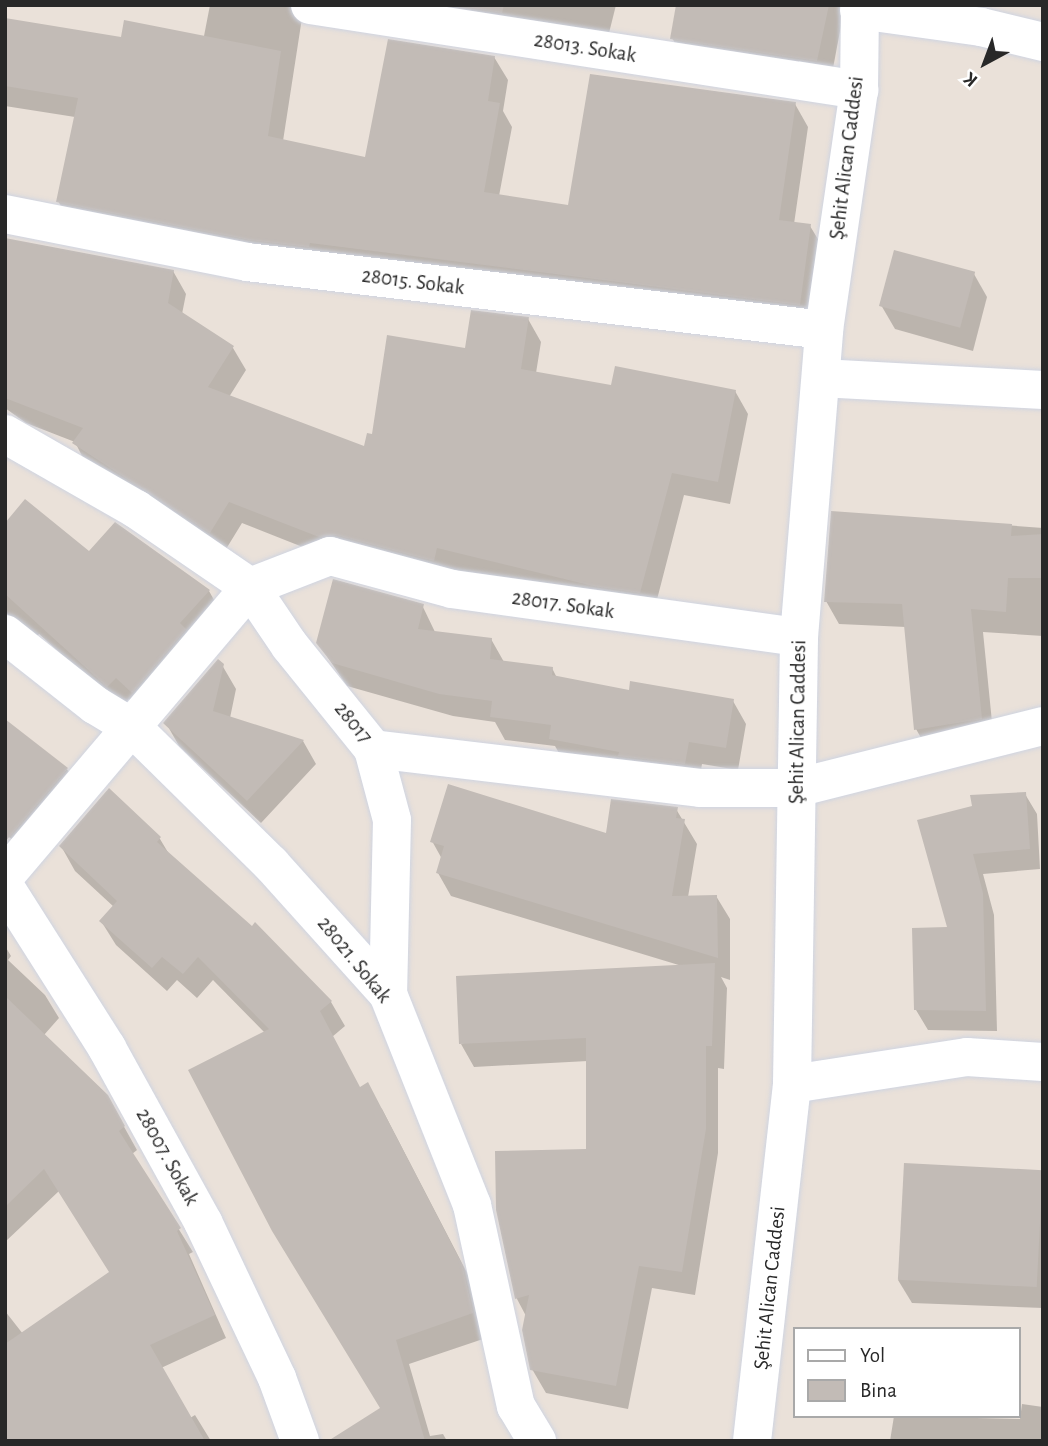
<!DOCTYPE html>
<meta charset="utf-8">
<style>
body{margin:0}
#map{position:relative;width:1048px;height:1446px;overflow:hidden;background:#eae1d9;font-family:"Alegreya Sans",sans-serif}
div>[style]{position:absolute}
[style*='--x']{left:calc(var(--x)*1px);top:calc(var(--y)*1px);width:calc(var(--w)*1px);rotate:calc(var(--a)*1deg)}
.shadow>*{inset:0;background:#0003}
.building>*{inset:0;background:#c2bbb6;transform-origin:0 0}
.roads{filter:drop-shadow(0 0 2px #cfd4e1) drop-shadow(0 0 2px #cfd4e1)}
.street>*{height:38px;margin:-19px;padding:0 19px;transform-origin:19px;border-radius:19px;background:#fff}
span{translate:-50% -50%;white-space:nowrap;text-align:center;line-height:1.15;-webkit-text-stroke:5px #fff;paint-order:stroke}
.street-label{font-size:21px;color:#282828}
.frame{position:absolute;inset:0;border:7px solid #282828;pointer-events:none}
.legend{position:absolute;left:793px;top:1327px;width:228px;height:91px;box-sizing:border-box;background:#fff;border:2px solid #a9a9a9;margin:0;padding:9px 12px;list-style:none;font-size:21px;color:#282828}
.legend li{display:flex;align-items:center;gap:14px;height:35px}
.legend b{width:35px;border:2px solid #a9a9a9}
.north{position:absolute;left:950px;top:28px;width:70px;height:70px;-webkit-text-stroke:5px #fff;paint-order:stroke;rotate:221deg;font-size:19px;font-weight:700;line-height:28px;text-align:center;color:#282828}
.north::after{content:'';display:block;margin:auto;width:24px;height:32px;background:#282828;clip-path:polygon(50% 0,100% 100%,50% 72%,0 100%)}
</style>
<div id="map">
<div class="shadow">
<div style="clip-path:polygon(210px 5px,304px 5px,283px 141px,366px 159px,494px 57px,508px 80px,503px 111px,512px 127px,499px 196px,570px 207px,795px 104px,808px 127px,794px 224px,810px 226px,824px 249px,813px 327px,71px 224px,58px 201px,75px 117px,5px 106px,5px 20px,123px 39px,204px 36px)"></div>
<div style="clip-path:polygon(347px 5px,616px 5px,605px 49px)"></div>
<div style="clip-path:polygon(678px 5px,845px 5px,830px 84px,686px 62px,672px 38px)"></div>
<div style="clip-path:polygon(5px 239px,173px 271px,186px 294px,182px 314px,233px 348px,246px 370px,229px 397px,365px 448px,467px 350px,528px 319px,541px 342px,536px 373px,612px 388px,735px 391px,748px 414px,730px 504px,684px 495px,653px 615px,333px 559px,242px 523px,223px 554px,87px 466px,75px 442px,26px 423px,5px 408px)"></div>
<div style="clip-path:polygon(974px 274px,987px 297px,973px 351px,895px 329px,881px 305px)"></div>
<div style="clip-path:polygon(833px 512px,1043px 528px,1043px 636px,983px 632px,994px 742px,929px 752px,916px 729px,906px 627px,839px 624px,826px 601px)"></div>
<div style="clip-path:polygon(5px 526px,209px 591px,222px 614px,145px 714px,129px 699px,121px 708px,39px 634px,36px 638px,5px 612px)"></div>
<div style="clip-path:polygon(422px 605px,435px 632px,491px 639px,504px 662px,552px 668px,557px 678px,630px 692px,733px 701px,746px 724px,738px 770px,702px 764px,698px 787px,564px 762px,555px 746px,505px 740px,495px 722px,453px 716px,347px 686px,318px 643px)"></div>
<div style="clip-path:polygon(222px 665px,236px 689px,230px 718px,303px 741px,316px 764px,261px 823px,179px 746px,166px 723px)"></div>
<div style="clip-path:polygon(67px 769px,80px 791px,28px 852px,5px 834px)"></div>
<div style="clip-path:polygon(109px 790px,160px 839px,169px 854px,331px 1002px,345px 1026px,332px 1037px,360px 1089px,382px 1109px,476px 1290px,486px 1338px,409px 1364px,430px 1436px,443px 1434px,447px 1441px,371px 1441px,382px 1409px,265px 1033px,213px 980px,197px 998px,177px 980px,167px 991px,116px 945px,101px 921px,114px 907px,75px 871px,61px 846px)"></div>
<div style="clip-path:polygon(1025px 794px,1037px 814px,1040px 869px,983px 874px,994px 915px,997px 1031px,928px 1030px,916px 1010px,950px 929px,920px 821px)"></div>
<div style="clip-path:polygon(676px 809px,697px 844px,688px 897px,716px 896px,730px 919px,730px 980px,721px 977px,727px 988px,724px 1069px,718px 1068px,718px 1153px,695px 1295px,652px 1288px,628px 1409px,546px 1393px,532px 1369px,526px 1316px,517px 1299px,497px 1210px,588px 1151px,588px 1061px,474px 1067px,461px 1044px,682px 966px,451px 896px,438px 873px,442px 859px,432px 841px,607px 836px)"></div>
<div style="clip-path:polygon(5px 946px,11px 956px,8px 960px,45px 995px,59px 1018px,44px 1035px,107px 1096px,137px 1150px,132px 1154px,193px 1252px,189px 1254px,226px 1338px,161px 1368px,190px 1418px,195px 1415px,211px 1441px,5px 1441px,5px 1311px,23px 1334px,111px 1273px,59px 1191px,5px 1242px)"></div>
<div style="clip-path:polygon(1043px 1172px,1043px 1308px,912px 1303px,898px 1280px)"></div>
<div style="clip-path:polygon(1022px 1404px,1043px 1407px,1043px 1441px,890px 1441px,894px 1416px,1020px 1419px)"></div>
</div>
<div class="building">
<div style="clip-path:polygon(455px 5px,504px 5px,502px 13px)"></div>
<div style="clip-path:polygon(676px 5px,829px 5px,817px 61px,670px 39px)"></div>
<div style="clip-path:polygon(5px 18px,121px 37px,124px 20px,281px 51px,268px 136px,365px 157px,388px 39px,495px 56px,488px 101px,500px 103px,484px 192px,568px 205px,590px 74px,796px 102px,779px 220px,811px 224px,800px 305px,310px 243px,309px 247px,250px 240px,56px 202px,78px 98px,5px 86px)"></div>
<div style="clip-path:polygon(5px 238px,174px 270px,168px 303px,234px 346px,208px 387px,364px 446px,367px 433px,372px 434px,387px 335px,465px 348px,471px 310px,529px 317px,521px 369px,611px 385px,615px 366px,736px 390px,718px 482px,672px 473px,640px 593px,593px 586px,437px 548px,434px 561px,336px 535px,319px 537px,229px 502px,210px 533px,72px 443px,83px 428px,5px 398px)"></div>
<div style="left:894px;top:250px;width:84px;height:58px;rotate:15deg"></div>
<div style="clip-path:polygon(25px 499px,89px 551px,115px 522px,210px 590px,180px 623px,186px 629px,132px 693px,116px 678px,107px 687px,5px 594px,5px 523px)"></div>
<div style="clip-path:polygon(831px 511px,1012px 524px,1011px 536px,1043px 534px,1043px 578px,1008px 578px,1006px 612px,971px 609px,982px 719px,914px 730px,902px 604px,824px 602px)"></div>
<div style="clip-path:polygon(333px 579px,424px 604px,418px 629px,492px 638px,490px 659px,553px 667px,552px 675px,629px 690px,630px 681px,734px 699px,726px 748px,689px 742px,685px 764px,618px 756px,619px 752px,549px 739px,551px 725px,490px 717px,492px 701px,439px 694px,332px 663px,316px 643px)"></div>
<div style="clip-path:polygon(218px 659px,224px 664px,213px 711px,304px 740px,247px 801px,163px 723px)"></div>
<div style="clip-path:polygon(5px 719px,68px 768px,5px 842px)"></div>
<div style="clip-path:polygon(448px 784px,606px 833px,611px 799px,678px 807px,676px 818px,685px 819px,672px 896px,717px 895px,718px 958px,436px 873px,444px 846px,430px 842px)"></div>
<div style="clip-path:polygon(109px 788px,161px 837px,157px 842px,252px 926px,255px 922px,332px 1001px,320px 1011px,360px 1087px,368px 1082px,462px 1264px,473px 1313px,396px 1340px,425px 1441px,328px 1441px,380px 1408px,272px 1231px,188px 1070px,269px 1029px,198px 957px,183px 974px,162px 957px,152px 968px,99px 921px,117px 901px,59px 846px)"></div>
<div style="clip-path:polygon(1026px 792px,1030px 849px,973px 854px,983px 893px,986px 1011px,914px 1010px,912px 928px,947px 927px,917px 820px,972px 806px,970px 795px)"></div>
<div style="clip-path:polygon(715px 963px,712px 1046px,706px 1046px,706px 1129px,682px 1272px,639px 1266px,616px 1386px,530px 1370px,522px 1330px,529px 1295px,515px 1299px,496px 1210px,495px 1151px,586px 1149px,586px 1038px,459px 1044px,456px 976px)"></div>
<div style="clip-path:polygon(5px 996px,108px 1095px,125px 1126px,119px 1131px,181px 1228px,177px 1231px,215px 1315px,150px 1345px,205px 1441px,5px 1441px,5px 1344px,109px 1272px,44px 1169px,5px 1207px)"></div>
<div style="left:904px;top:1163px;width:139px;height:117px;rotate:3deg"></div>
</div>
<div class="roads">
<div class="street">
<div style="--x:310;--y:5;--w:556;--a:8.8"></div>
<div style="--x:859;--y:10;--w:123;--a:7.9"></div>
<div style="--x:981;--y:27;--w:64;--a:13.6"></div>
<div style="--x:5;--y:214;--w:247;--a:11.2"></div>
<div style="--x:247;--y:262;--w:581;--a:6.72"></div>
<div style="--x:821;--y:378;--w:222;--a:3.1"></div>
<div style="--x:5;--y:434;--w:151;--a:29.8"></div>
<div style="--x:136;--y:509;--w:138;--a:34.4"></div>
<div style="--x:250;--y:587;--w:71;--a:55.9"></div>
<div style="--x:290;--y:646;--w:132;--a:51.1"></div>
<div style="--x:373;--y:749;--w:329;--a:6.8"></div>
<div style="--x:700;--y:788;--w:96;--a:0"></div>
<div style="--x:796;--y:788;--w:255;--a:-14.1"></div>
<div style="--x:5;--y:634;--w:115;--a:38.3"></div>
<div style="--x:95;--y:705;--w:44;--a:31.2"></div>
<div style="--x:133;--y:728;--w:194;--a:44.6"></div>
<div style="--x:271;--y:864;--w:175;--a:48"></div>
<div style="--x:388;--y:994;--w:227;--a:68.3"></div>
<div style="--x:472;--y:1205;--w:206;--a:77.7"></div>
<div style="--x:516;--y:1406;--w:41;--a:59"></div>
<div style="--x:373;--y:749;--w:73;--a:75"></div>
<div style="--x:392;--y:820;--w:174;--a:91.3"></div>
<div style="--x:5;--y:876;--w:379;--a:-49.7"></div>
<div style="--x:250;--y:587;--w:86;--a:-21.2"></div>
<div style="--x:330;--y:556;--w:126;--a:15.1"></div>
<div style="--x:452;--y:589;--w:350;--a:7.9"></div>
<div style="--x:5;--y:887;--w:191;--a:57.6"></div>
<div style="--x:107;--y:1048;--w:199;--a:61.1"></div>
<div style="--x:203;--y:1222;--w:173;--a:64.6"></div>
<div style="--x:277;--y:1378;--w:67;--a:69.9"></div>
<div style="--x:792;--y:1084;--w:177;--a:-8.8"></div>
<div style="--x:967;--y:1057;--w:76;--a:3.8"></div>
<div style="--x:752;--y:1441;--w:359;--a:-83.6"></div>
<div style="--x:792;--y:1084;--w:447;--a:-89.1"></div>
<div style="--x:799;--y:637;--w:308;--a:-85.3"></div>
<div style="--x:824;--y:330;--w:243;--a:-81.7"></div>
<div style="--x:859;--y:90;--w:85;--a:-89.3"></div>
</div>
</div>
<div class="street-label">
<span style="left:585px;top:48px;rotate:9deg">28013. Sokak</span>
<span style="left:847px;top:158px;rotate:-83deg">Şehit Alican Caddesi</span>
<span style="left:413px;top:282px;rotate:7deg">28015. Sokak</span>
<span style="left:563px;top:605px;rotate:8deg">28017. Sokak</span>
<span style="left:798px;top:722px;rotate:-89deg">Şehit Alican Caddesi</span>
<span style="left:353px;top:723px;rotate:51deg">28017</span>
<span style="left:354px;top:960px;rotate:51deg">28021. Sokak</span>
<span style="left:167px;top:1157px;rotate:61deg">28007. Sokak</span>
<span style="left:770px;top:1288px;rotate:-84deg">Şehit Alican Caddesi</span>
</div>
<div class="frame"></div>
<ul class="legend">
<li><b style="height:9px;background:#fff"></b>Yol</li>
<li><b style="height:19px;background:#c2bbb6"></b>Bina</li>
</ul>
<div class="north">K</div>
</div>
